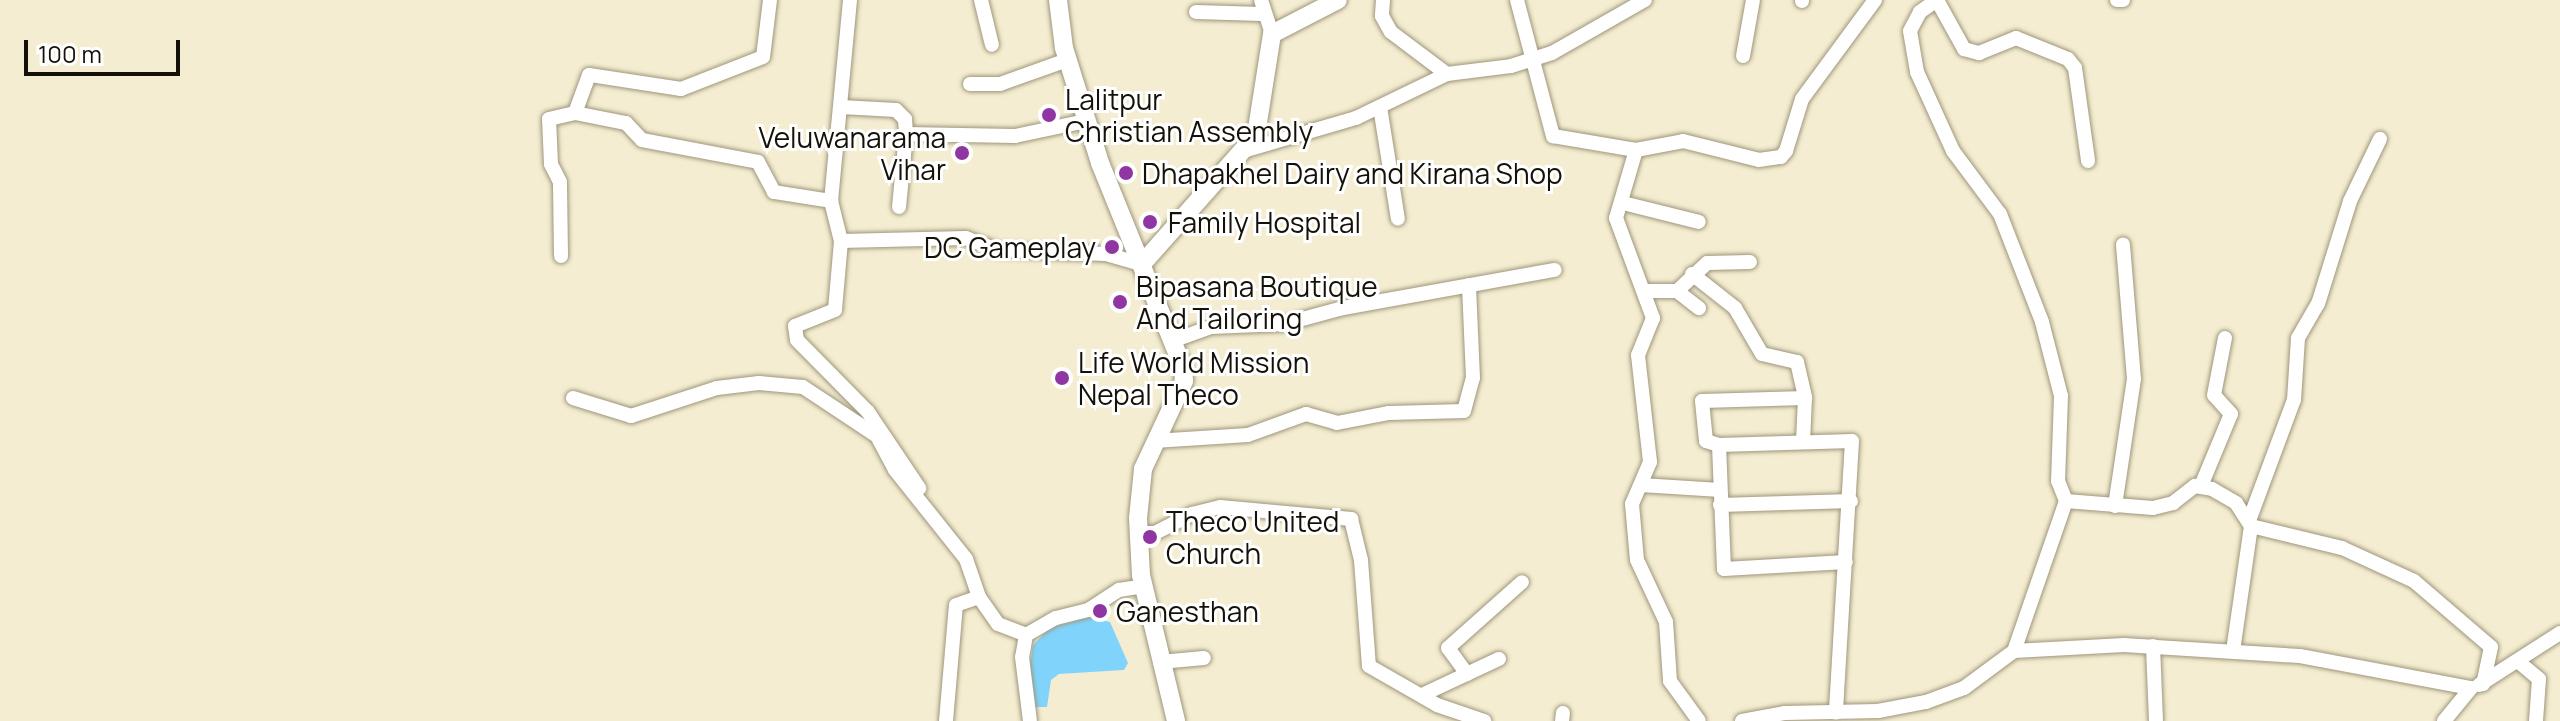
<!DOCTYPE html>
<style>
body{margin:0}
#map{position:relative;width:2560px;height:721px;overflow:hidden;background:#f5edd1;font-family:Manrope,sans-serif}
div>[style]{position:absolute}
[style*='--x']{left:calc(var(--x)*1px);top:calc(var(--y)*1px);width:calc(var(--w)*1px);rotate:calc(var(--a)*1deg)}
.water>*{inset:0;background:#80d4fc}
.roads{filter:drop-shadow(0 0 2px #9d967c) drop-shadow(0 0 2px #9d967c)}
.minor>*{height:14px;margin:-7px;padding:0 7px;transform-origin:7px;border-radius:7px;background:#fff}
.major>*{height:18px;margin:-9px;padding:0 9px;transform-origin:9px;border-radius:9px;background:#fff}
.dots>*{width:22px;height:22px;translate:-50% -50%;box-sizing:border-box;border:4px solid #fff;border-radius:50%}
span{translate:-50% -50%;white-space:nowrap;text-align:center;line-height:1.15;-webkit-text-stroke:6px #fff;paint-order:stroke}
.poi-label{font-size:28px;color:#141108}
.left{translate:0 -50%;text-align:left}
.right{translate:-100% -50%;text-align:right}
.scale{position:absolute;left:24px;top:40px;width:156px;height:36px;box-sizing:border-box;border:4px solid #141108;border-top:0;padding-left:10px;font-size:24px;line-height:28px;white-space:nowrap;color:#141108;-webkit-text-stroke:6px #fff;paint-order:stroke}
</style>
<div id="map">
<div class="water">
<div style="clip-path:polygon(1088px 617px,1110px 622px,1128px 663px,1124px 670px,1059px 674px,1051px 680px,1047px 707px,1035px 707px,1029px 673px,1033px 645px,1050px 628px)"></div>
</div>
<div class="roads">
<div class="minor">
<div style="--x:770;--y:0;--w:57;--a:97"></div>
<div style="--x:763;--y:57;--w:88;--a:158.7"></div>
<div style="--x:681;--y:89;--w:93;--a:-171.3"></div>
<div style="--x:589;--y:75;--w:40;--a:110.2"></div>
<div style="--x:575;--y:113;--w:52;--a:11.1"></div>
<div style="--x:626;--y:123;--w:23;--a:47"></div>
<div style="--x:642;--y:140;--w:118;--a:10.7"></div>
<div style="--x:758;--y:162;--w:34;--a:62"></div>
<div style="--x:774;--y:192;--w:58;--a:9"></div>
<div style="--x:850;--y:0;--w:202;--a:95.4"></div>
<div style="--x:831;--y:201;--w:41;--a:76"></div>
<div style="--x:841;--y:241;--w:125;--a:-1.4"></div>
<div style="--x:966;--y:238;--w:34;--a:21"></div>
<div style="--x:998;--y:250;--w:108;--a:2.1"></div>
<div style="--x:1106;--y:254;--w:37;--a:16"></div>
<div style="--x:981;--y:0;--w:46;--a:76.3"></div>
<div style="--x:1261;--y:0;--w:36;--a:72"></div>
<div style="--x:1383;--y:0;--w:16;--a:94"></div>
<div style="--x:1382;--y:16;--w:18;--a:61"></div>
<div style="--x:1391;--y:32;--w:70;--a:36.9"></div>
<div style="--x:1447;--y:74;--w:64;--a:-7.1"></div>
<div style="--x:1511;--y:66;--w:43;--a:-17.6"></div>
<div style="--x:1552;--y:53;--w:107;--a:-29.7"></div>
<div style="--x:1517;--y:0;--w:141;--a:75.2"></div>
<div style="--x:1553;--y:136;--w:84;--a:9.6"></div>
<div style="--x:1636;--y:150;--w:48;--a:-10.8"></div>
<div style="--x:1683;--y:141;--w:78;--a:14"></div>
<div style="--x:1759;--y:160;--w:22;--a:-8"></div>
<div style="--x:1781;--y:157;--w:8;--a:-50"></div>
<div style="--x:1786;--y:151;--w:54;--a:-72.9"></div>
<div style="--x:1802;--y:99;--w:123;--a:-53.6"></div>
<div style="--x:1802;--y:0;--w:1;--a:90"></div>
<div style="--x:1937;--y:0;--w:21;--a:145"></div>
<div style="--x:1920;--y:12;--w:21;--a:118"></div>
<div style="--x:1910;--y:31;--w:42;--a:80.3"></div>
<div style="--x:1917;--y:72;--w:87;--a:65.5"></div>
<div style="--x:1953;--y:151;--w:79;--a:53.3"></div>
<div style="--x:2000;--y:214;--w:116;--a:68.7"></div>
<div style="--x:2042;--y:322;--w:76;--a:75.6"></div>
<div style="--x:2061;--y:396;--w:85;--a:92"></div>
<div style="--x:2058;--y:481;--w:22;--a:68"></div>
<div style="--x:2066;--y:501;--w:159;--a:109.1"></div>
<div style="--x:2117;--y:0;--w:6;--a:0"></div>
<div style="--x:1938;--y:2;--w:54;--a:61"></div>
<div style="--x:1964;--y:49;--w:16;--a:15"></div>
<div style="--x:1979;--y:53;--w:40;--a:-22"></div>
<div style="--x:2016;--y:38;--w:56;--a:22"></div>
<div style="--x:2068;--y:59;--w:11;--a:52"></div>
<div style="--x:2075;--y:68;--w:94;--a:82"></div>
<div style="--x:1196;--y:12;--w:66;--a:1.7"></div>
<div style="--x:1743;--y:56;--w:57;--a:-79.9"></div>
<div style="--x:970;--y:84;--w:30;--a:0"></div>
<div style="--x:1000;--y:84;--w:71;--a:-19.7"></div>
<div style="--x:841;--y:107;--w:55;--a:3.1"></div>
<div style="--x:896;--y:110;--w:13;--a:45"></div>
<div style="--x:905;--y:119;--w:15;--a:86"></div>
<div style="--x:906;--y:134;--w:109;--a:1.1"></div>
<div style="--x:1015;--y:136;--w:73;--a:-11.9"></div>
<div style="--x:1380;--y:107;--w:113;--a:80.9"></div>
<div style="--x:1636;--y:150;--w:71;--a:106.4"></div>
<div style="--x:1616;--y:218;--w:107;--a:69.7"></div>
<div style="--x:1653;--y:318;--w:40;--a:112"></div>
<div style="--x:1638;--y:355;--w:108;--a:83.6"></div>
<div style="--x:1650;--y:462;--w:46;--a:113.2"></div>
<div style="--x:1632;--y:504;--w:56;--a:84.9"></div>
<div style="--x:1637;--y:560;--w:68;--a:64.9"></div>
<div style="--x:1666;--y:622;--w:59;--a:86.1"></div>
<div style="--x:1670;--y:681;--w:49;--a:54.1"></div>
<div style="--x:1243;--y:151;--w:118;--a:-16.3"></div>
<div style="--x:1356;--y:118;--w:101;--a:-25.8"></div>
<div style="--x:1623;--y:203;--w:78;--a:14"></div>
<div style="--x:899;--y:207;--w:73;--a:-84.5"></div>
<div style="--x:841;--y:241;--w:69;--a:95"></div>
<div style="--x:835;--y:310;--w:43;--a:158.2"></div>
<div style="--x:795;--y:326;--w:14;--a:82"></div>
<div style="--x:797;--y:340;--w:101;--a:45.4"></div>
<div style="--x:868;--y:412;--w:92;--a:56.1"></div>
<div style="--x:561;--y:256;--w:74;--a:-90.8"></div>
<div style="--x:560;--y:182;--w:20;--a:-117"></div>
<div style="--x:551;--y:164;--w:45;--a:-92.5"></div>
<div style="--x:549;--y:119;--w:27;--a:-13"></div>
<div style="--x:1692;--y:274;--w:55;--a:38.3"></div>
<div style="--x:1735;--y:308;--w:53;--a:59.6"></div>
<div style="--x:1762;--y:354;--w:36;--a:13"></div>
<div style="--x:1797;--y:362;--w:37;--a:77"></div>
<div style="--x:1647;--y:291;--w:30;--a:0"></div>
<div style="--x:1677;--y:291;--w:41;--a:-43"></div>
<div style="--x:1707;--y:263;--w:43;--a:-1.3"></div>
<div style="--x:1677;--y:291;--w:28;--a:38"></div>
<div style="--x:1175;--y:340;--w:37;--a:-20"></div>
<div style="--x:1210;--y:327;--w:74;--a:-2.3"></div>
<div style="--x:1284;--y:324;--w:61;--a:-15.2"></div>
<div style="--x:1343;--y:308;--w:215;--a:-10.2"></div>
<div style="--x:573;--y:398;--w:61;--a:17.2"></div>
<div style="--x:631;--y:416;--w:90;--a:-18"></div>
<div style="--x:717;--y:388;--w:42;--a:-6.8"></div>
<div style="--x:759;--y:383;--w:44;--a:5.2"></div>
<div style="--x:803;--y:387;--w:89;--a:33.5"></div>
<div style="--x:877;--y:436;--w:38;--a:62"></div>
<div style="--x:895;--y:470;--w:114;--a:51.4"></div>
<div style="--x:966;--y:559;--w:40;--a:71.1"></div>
<div style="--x:979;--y:597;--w:33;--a:55"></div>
<div style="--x:998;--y:624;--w:30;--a:21"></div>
<div style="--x:1026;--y:635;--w:34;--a:-30"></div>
<div style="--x:1056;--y:618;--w:33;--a:-14"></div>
<div style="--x:1088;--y:610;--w:37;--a:-33"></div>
<div style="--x:1119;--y:590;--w:25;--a:-9"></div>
<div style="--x:1154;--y:441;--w:94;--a:-3.7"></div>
<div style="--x:1248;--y:435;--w:62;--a:-19.9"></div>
<div style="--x:1306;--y:414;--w:32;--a:16"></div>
<div style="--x:1337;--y:423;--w:53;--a:-10.9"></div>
<div style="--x:1389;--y:413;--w:75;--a:-1.5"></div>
<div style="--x:1464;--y:411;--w:34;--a:-75"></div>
<div style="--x:1473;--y:378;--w:93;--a:-92.5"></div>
<div style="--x:1803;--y:442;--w:44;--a:-87.4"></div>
<div style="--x:1805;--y:398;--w:103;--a:178.3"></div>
<div style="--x:1702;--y:401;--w:40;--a:84.3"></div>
<div style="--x:1706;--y:441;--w:14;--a:17"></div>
<div style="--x:1719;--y:445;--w:133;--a:-1.7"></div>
<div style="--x:1852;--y:441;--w:272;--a:93.4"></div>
<div style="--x:1719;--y:445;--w:124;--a:87.7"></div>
<div style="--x:1724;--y:569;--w:122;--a:-3.3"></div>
<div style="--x:1641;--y:485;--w:79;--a:3.6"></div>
<div style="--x:2201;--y:486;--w:78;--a:-67.4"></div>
<div style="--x:2231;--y:414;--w:25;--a:-132"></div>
<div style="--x:2214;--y:395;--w:58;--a:-79.1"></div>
<div style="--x:2066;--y:501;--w:87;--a:4.6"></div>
<div style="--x:2153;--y:508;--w:21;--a:-14"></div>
<div style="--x:2173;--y:503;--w:28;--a:-38"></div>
<div style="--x:2195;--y:486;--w:17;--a:10"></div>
<div style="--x:2212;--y:489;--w:28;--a:30"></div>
<div style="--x:2236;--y:503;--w:27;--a:57"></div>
<div style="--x:2251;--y:526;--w:94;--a:13.6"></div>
<div style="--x:2342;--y:548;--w:79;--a:24.6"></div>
<div style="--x:2414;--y:581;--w:101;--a:40.6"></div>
<div style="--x:2491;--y:647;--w:38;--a:102"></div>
<div style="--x:1720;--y:505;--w:131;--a:-1.7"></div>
<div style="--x:2115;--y:506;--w:128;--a:-81.5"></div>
<div style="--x:2134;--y:379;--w:135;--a:-94.7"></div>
<div style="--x:2250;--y:518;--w:126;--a:-69.6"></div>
<div style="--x:2294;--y:400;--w:62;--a:-86.3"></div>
<div style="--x:2298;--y:338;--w:39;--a:-60"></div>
<div style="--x:2318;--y:304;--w:108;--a:-72.7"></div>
<div style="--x:2350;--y:201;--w:69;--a:-64.2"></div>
<div style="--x:1138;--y:533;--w:17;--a:0"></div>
<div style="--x:1155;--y:533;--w:42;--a:-27.2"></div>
<div style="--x:1192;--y:514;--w:29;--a:-14"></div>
<div style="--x:1220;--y:507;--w:132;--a:5.2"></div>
<div style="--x:1351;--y:519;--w:42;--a:76.3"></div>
<div style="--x:1361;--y:560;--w:106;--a:85.7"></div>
<div style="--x:1369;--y:666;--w:78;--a:29.8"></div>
<div style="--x:1437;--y:705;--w:50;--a:18.8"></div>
<div style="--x:1026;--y:635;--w:22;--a:100"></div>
<div style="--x:1022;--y:657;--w:64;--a:82.9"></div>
<div style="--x:2153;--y:646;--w:75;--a:87.7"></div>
<div style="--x:2233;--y:651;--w:126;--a:-81.8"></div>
<div style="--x:1160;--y:662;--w:44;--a:-5.2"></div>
<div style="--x:2520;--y:663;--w:25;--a:40"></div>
<div style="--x:2539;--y:679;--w:42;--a:94.1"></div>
<div style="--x:1467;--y:674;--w:32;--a:-126"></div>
<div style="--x:1448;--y:648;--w:99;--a:-41.7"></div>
<div style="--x:2479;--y:685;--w:96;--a:-32.7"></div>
<div style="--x:1422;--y:695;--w:85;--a:-25.1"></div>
<div style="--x:946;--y:721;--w:116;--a:-85.1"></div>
<div style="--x:956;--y:605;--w:24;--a:-19"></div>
<div style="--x:1562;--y:721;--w:8;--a:-83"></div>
<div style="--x:1742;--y:721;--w:44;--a:-10.5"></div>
<div style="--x:1785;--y:713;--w:93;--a:-1.2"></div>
<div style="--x:1878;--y:711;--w:49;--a:-10.6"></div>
<div style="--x:1926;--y:702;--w:40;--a:-20.2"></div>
<div style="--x:1964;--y:688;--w:62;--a:-36.5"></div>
<div style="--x:2014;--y:651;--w:110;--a:-3.1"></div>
<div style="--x:2124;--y:645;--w:176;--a:3.6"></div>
<div style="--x:2300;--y:656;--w:174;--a:10.6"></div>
<div style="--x:2471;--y:688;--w:43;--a:129.3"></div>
</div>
<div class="major">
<div style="--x:1058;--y:0;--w:48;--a:82.9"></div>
<div style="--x:1064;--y:48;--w:121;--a:72.6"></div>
<div style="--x:1100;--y:163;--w:220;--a:67.9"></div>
<div style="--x:1183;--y:367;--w:14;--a:86"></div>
<div style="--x:1184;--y:381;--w:97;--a:115"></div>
<div style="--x:1143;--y:469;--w:49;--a:95.8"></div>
<div style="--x:1138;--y:518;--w:57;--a:87"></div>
<div style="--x:1141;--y:575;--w:150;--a:76.5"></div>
<div style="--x:1142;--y:264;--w:172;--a:-48.5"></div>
<div style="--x:1256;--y:135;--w:102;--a:-81"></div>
<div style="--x:1272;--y:34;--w:74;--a:-27.3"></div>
</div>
</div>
<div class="dots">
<div style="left:1049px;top:115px;background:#8f36a2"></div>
<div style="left:962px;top:153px;background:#8f36a2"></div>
<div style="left:1126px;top:173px;background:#8f36a2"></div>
<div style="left:1150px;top:222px;background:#8f36a2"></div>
<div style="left:1112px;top:247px;background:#8f36a2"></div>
<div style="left:1120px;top:302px;background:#8f36a2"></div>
<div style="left:1062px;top:378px;background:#8f36a2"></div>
<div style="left:1150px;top:537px;background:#8f36a2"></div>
<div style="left:1100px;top:611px;background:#8f36a2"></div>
</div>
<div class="poi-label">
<span class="left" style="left:1065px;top:115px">Lalitpur<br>Christian Assembly</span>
<span class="right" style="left:946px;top:153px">Veluwanarama<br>Vihar</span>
<span class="left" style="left:1142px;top:173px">Dhapakhel Dairy and Kirana Shop</span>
<span class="left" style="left:1168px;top:222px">Family Hospital</span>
<span class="right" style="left:1096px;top:247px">DC Gameplay</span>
<span class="left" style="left:1136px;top:302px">Bipasana Boutique<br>And Tailoring</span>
<span class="left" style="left:1078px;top:378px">Life World Mission<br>Nepal Theco</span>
<span class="left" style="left:1166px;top:537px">Theco United<br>Church</span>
<span class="left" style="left:1116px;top:611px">Ganesthan</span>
</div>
<div class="scale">100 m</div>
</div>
